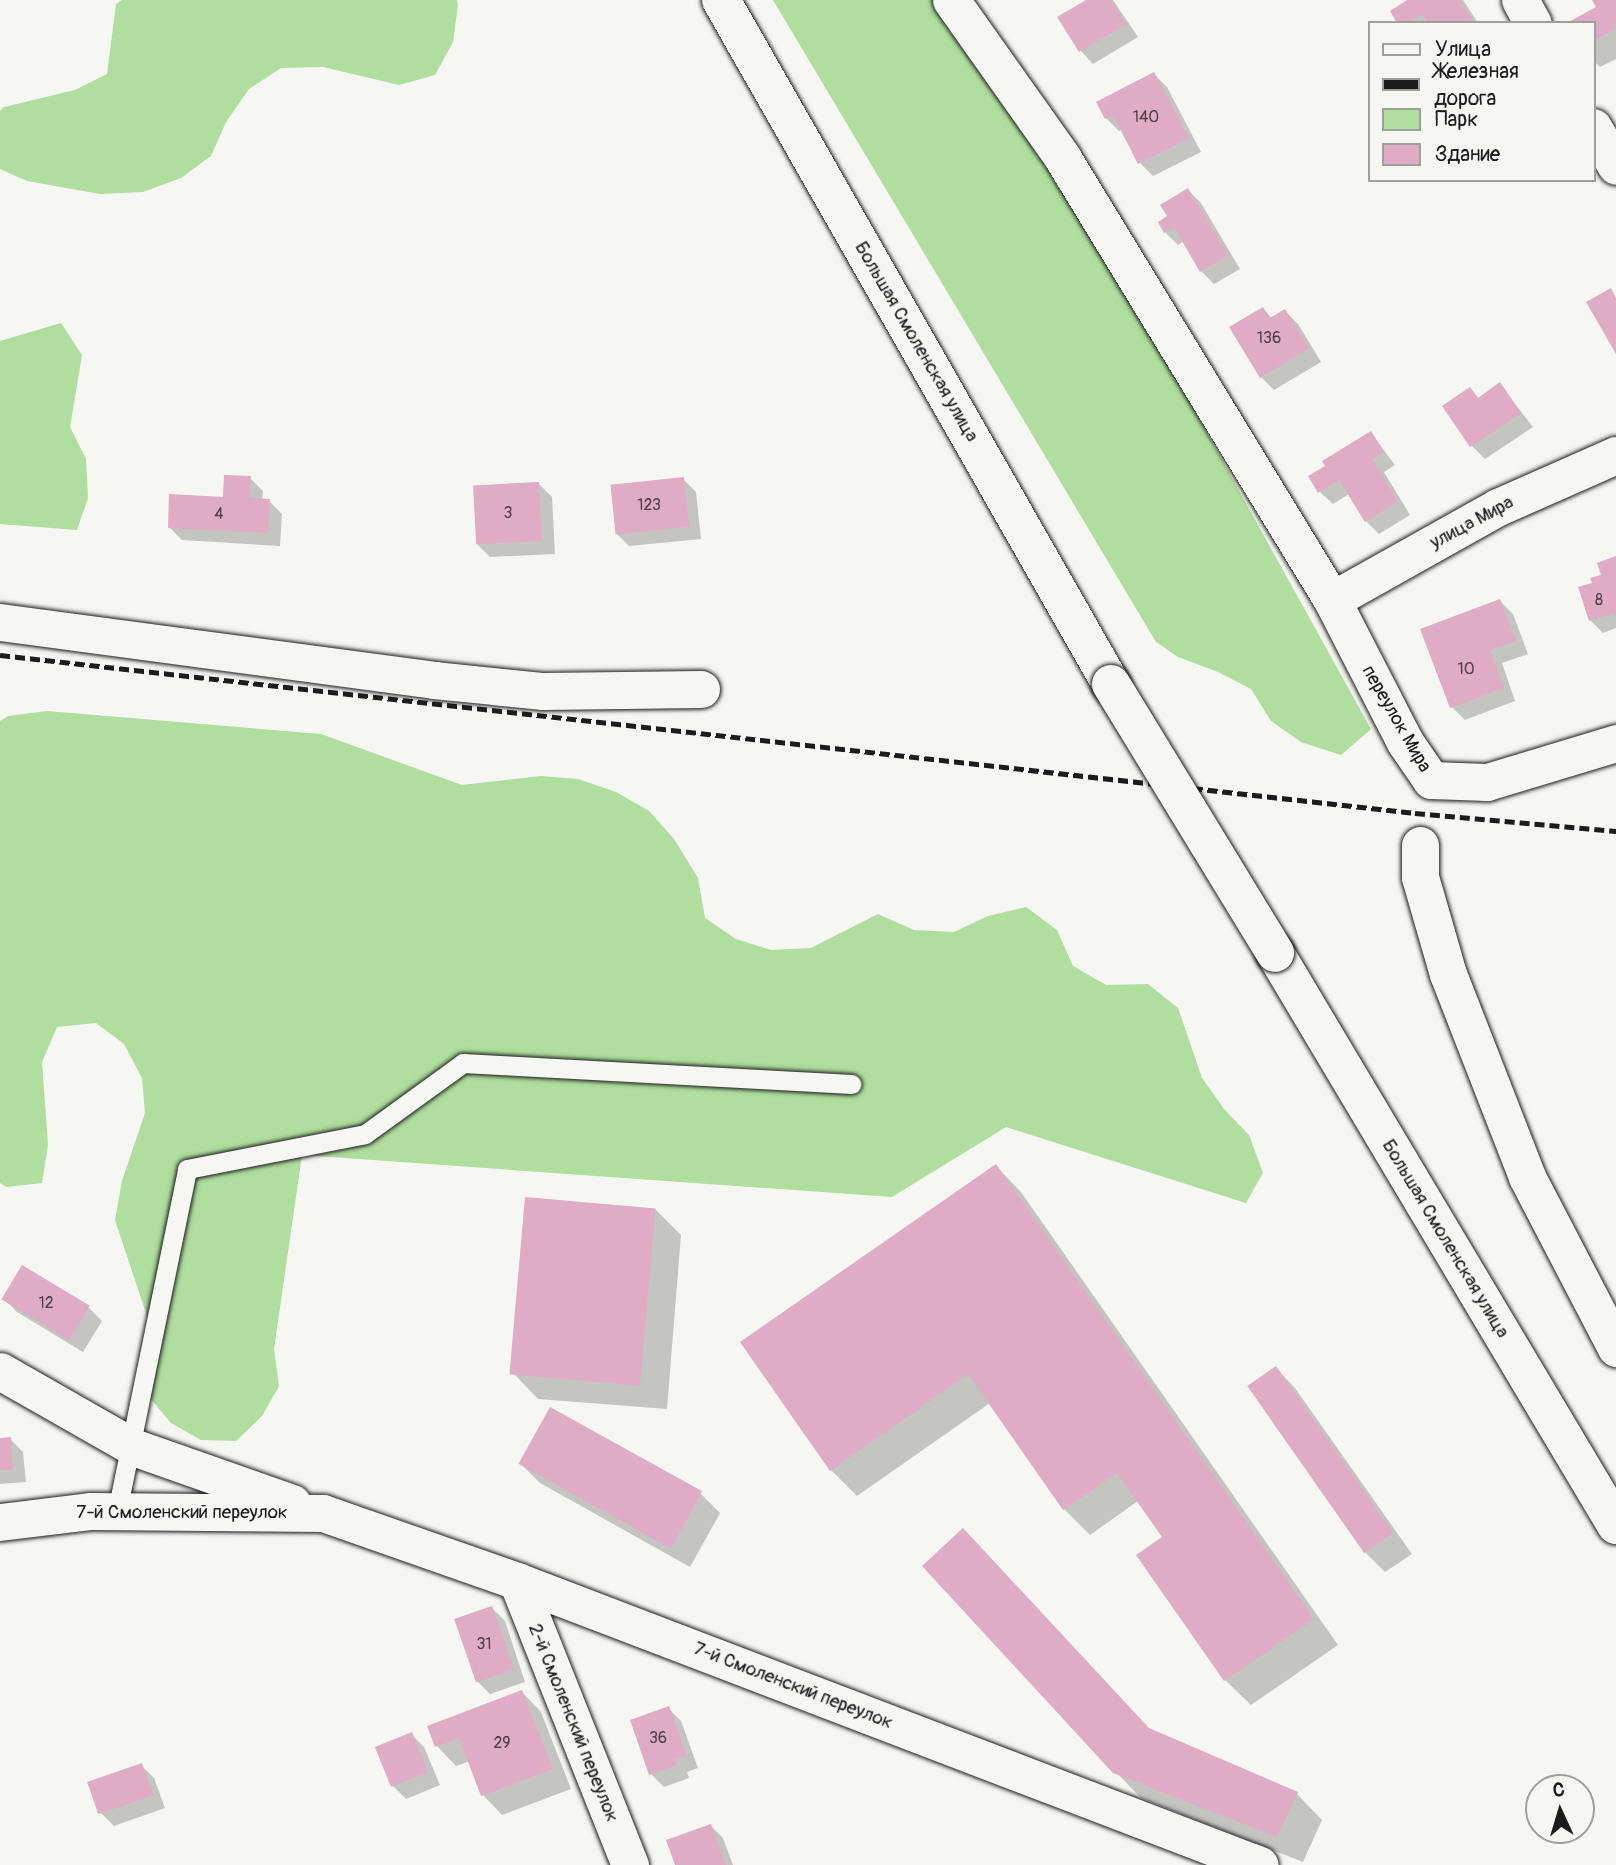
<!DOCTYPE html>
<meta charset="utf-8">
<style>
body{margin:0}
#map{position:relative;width:1616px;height:1865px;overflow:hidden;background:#f6f6f2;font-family:Pangolin,sans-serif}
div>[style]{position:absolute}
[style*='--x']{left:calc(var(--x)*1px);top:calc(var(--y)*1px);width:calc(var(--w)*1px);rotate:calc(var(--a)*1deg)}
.green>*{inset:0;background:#afde9e}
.shadow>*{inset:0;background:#0003}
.building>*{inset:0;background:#dfabc5;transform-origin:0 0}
.roads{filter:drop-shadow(0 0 2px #1c1c1c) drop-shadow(0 0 2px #1c1c1c)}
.lane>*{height:19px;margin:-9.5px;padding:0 9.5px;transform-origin:9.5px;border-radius:9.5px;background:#f6f6f2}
.street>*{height:37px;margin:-18.5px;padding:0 18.5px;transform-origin:18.5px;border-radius:18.5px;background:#f6f6f2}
.secondary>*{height:38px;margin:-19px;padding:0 19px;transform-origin:19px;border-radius:19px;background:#f6f6f2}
.rail>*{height:5px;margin-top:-2.5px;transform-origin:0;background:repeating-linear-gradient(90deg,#1c1c1c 0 10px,transparent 0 15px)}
.bridges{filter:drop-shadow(0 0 2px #1c1c1c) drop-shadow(0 0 2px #1c1c1c)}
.secondary-bridge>*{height:38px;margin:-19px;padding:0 19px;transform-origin:19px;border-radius:19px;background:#f6f6f2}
span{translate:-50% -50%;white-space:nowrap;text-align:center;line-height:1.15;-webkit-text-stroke:6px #f6f6f2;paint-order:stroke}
.number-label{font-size:16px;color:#4d4046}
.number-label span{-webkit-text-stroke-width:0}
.street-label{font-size:19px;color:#1c1c1c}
.legend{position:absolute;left:1368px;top:21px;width:228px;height:161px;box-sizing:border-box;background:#f6f6f2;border:2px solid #9f9f9c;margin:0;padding:9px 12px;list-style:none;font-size:21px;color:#1c1c1c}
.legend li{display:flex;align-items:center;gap:14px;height:35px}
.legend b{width:35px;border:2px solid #9f9f9c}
.north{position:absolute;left:1525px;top:1774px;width:70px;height:70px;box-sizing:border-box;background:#f6f6f2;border:2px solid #9f9f9c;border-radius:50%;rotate:356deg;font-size:19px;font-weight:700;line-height:28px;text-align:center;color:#1c1c1c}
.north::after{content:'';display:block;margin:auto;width:24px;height:32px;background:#1c1c1c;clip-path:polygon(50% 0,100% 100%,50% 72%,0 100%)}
</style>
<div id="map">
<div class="green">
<div style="clip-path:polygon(122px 0,457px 0,458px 5px,453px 42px,435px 75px,399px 85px,323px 67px,281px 68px,249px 89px,226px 122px,211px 156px,181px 178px,143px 192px,100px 194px,27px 181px,0 169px,0 111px,4px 107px,75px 90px,107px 74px,116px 4px)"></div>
<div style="clip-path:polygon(773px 0,967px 0,1371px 729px,1341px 755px,1301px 742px,1271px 721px,1251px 689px,1218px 672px,1178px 657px,1156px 642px)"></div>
<div style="clip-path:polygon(61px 323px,82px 355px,70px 427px,86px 459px,88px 498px,77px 530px,0 524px,0 341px)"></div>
<div style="clip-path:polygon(47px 711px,321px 734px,462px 785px,541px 776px,578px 779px,616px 792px,649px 811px,674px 839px,698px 878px,705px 918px,736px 939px,771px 950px,811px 948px,878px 914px,914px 930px,954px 932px,988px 916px,1026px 907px,1057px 930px,1073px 966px,1106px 985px,1148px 984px,1178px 1008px,1202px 1078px,1224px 1109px,1249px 1135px,1263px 1173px,1246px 1203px,1006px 1127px,892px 1197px,302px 1155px,274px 1349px,279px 1386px,262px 1416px,236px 1441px,201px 1440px,171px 1423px,149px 1397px,148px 1319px,115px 1220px,122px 1181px,145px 1113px,142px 1078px,124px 1044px,96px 1023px,57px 1027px,42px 1062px,48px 1145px,42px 1183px,6px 1187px,0 1183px,0 721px,8px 716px)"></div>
</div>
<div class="shadow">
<div style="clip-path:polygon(1090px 0,1113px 0,1138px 37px,1093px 64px,1081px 51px,1060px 18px)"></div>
<div style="clip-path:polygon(1408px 0,1463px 0,1478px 23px,1399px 23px)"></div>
<div style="clip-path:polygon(1594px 0,1616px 0,1616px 59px,1600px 67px,1593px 60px,1593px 23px,1598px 8px)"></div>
<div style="clip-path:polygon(1154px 74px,1167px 87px,1201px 152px,1153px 176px,1140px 163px,1122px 129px,1119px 131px,1106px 118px)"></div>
<div style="clip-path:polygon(1188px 190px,1201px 203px,1240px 269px,1214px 284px,1201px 271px,1184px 241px,1178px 245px,1165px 232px,1169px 217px)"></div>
<div style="clip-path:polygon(1263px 309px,1273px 319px,1285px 311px,1298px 324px,1321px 362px,1274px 390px,1261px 377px)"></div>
<div style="clip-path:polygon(1500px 385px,1533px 427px,1485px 459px,1472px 446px,1445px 406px,1470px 389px,1479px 399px)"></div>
<div style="clip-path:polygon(1371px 433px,1395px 465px,1384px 472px,1410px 515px,1379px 534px,1366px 521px,1349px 494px,1333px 504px,1320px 492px)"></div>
<div style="clip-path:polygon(250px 478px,263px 491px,262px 501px,269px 501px,282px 514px,280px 546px,182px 540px,169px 527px,225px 499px)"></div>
<div style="clip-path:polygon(683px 479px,696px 492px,701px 539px,629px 546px,616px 533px)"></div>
<div style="clip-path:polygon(539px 484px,552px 497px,555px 554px,490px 557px,477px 544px)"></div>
<div style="clip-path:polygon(1616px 558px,1616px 628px,1603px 633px,1590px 620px,1594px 584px)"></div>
<div style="clip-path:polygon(1500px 601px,1513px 614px,1528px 654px,1502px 663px,1515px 701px,1465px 720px,1452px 707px)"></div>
<div style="clip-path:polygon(996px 1166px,1021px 1192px,1338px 1645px,1251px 1705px,1225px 1680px,1164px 1538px,1138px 1501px,1090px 1535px,1064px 1509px,990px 1403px,857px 1496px,831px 1470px)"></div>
<div style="clip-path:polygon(655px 1209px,681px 1235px,667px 1409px,538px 1399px,513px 1373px)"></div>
<div style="clip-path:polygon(4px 1299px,89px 1308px,102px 1321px,83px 1352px,17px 1312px)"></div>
<div style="clip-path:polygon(1276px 1368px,1295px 1388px,1412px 1554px,1385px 1572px,1366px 1553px)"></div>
<div style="clip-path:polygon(10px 1439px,23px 1452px,26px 1482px,0 1484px,0 1440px)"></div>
<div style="clip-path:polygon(521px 1464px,701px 1494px,720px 1513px,690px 1567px,540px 1483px)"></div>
<div style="clip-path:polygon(492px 1608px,505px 1621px,525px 1682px,490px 1694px,477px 1681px)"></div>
<div style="clip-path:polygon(522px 1692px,541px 1712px,571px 1789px,502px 1815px,483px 1795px,470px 1761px,456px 1766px,437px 1746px)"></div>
<div style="clip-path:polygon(668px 1708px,681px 1721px,698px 1768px,687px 1772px,689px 1778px,664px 1787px,651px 1774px)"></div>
<div style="clip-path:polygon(1151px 1730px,1297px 1794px,1322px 1820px,1303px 1862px,1141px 1798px,1115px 1771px)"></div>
<div style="clip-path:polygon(411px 1734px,424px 1747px,440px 1785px,406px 1799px,393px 1786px,377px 1748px)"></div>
<div style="clip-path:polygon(141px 1765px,154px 1778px,165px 1808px,114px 1826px,101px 1813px)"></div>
<div style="clip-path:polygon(711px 1826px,723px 1838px,733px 1865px,677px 1865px)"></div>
</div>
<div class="building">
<div style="clip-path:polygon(1086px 0,1111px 0,1126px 24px,1079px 52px,1057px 17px)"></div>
<div style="clip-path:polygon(1407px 0,1460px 0,1475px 23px,1428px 23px,1422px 14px,1409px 23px,1397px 23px,1390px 11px)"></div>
<div style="clip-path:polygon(1592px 0,1616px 0,1616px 28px,1593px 41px,1593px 23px,1567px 23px,1596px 7px)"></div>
<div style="clip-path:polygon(1154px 72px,1189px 138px,1138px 164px,1113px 115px,1105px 119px,1096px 102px)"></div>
<div style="clip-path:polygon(1188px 188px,1228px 255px,1200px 272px,1174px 227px,1164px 233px,1158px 222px,1167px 216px,1160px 205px)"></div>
<div style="clip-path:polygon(1611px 288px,1616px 298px,1616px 354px,1586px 302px)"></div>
<div style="clip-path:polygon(1263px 307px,1270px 318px,1285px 309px,1309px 348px,1260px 378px,1229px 327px)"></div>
<div style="clip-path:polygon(1500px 382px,1521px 413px,1470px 447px,1442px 406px,1470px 387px,1478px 398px)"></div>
<div style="clip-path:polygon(1371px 431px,1384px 452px,1372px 459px,1398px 501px,1365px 522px,1339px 480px,1318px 493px,1308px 476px,1325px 466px,1322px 461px)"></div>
<div style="clip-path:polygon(224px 475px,251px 476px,249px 498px,270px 499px,268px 533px,168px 528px,169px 494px,223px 497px)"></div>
<div style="left:684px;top:477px;width:50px;height:74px;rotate:84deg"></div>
<div style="left:539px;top:482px;width:59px;height:66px;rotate:87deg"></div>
<div style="clip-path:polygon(1616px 556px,1616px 618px,1614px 613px,1589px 621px,1578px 587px,1592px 583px,1590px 578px,1601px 575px,1597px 563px)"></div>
<div style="clip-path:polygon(1500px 599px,1516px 641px,1490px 650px,1504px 688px,1450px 708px,1420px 629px)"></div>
<div style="clip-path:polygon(996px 1164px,1314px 1619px,1224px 1681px,1136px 1555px,1162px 1537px,1117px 1473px,1063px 1510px,968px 1374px,830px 1471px,740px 1342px)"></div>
<div style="left:525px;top:1197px;width:131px;height:178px;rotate:5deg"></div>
<div style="left:22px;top:1265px;width:79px;height:40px;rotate:31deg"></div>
<div style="left:1276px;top:1366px;width:204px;height:35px;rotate:55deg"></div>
<div style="left:550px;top:1407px;width:174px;height:65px;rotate:29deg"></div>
<div style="clip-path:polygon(11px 1437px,13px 1470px,0 1470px,0 1438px)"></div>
<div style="clip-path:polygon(963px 1528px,1149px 1728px,1298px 1792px,1277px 1837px,1113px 1773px,922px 1566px)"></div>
<div style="left:492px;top:1606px;width:67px;height:40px;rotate:71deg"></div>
<div style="clip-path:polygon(522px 1690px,553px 1769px,481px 1796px,459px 1738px,435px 1747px,427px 1726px)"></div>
<div style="clip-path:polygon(669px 1706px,687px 1756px,675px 1759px,677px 1765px,649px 1775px,630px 1720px)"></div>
<div style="left:412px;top:1732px;width:43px;height:40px;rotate:68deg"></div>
<div style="left:142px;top:1763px;width:34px;height:58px;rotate:71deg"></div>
<div style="clip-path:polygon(711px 1824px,726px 1865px,675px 1865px,666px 1840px)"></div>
</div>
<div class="roads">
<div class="lane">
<div style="--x:117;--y:1511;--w:349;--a:-78.4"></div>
<div style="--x:187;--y:1169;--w:181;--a:-11.1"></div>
<div style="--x:365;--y:1134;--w:121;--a:-35.9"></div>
<div style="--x:463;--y:1063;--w:389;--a:3.1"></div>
</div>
<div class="street">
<div style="--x:951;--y:0;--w:192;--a:54.7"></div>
<div style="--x:1062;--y:157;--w:519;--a:58.64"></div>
<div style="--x:1332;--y:600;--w:160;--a:62.8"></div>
<div style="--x:1405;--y:742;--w:46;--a:55.6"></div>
<div style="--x:1431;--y:780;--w:56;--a:2"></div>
<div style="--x:1487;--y:782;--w:135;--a:-16.8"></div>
<div style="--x:1520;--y:0;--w:26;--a:61"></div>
<div style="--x:1593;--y:127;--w:45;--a:59.5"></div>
<div style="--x:1332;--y:600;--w:190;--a:-29.3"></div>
<div style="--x:1498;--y:507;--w:129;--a:-23.8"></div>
<div style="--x:0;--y:622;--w:438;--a:7.6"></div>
<div style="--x:434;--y:680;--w:110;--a:5.8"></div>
<div style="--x:543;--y:691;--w:158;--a:-0.7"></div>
<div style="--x:1420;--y:845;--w:32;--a:90"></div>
<div style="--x:1420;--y:877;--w:101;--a:73.9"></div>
<div style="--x:1448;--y:974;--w:218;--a:68.7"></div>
<div style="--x:1527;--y:1177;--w:193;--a:62.5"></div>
<div style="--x:0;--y:1371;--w:153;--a:29.7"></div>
<div style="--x:133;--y:1447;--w:169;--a:19.4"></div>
<div style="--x:0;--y:1522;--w:92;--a:-6.9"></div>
<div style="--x:91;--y:1511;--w:232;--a:0.5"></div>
<div style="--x:323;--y:1513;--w:206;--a:19.3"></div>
<div style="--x:517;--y:1581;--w:795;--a:20.92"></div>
<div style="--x:517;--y:1581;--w:306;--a:68.3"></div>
</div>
<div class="secondary">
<div style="--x:721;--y:0;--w:787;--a:60.31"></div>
<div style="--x:1275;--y:953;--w:666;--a:59.2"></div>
</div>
</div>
<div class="rail">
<div style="--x:0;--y:655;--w:1424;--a:6.37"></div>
<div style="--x:1415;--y:813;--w:202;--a:5.1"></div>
</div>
<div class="bridges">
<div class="secondary-bridge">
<div style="--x:1111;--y:684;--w:315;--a:58.6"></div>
</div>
</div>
<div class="number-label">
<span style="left:1146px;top:117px">140</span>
<span style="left:1269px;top:338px">136</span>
<span style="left:649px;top:505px">123</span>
<span style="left:508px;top:513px">3</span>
<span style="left:219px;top:514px">4</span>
<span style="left:1599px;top:600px">8</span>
<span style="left:1466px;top:669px">10</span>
<span style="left:46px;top:1303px">12</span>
<span style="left:484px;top:1644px">31</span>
<span style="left:658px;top:1738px">36</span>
<span style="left:502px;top:1743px">29</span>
</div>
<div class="street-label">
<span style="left:916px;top:342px;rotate:60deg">Большая Смоленская улица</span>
<span style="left:1472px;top:523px;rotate:-28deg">улица Мира</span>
<span style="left:1396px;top:719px;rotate:60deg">переулок Мира</span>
<span style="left:1445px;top:1239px;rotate:59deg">Большая Смоленская улица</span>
<span style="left:182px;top:1513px">7-й Смоленский переулок</span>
<span style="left:793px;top:1686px;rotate:21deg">7-й Смоленский переулок</span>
<span style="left:573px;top:1723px;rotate:68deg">2-й Смоленский переулок</span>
</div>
<ul class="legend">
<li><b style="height:9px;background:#f6f6f2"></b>Улица</li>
<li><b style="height:9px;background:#1c1c1c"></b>Железная дорога</li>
<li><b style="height:19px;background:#afde9e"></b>Парк</li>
<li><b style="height:19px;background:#dfabc5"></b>Здание</li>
</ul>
<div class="north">С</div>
</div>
